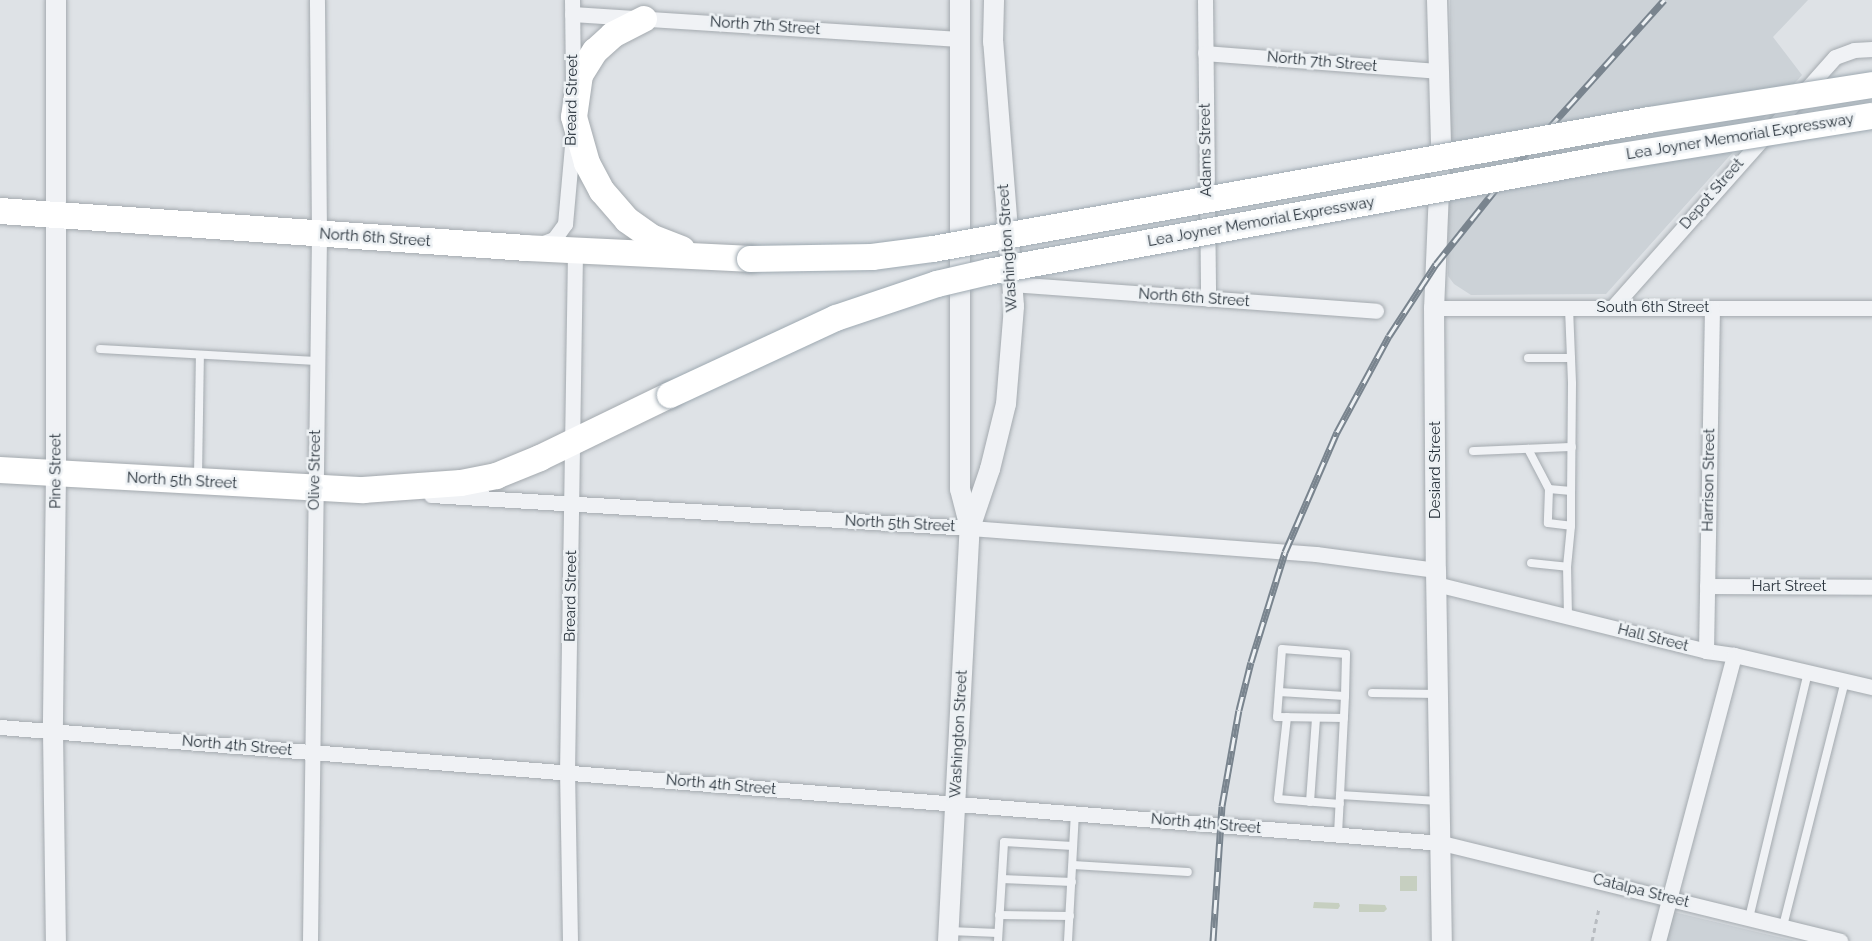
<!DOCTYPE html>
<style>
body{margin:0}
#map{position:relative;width:1872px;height:941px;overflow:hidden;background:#dee2e6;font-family:Raleway,sans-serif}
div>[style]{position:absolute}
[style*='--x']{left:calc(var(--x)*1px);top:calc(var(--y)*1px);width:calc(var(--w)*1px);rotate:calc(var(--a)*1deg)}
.built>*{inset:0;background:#ccd2d7}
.green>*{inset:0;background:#c6cfc0;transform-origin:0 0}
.path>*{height:3px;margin-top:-1.5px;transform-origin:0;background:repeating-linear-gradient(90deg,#b8bcc1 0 4.5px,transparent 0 9px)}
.roads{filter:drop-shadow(0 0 2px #a4aaaf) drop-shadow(0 0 2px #a4aaaf)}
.service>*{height:8px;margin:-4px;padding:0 4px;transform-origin:4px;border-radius:4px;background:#f0f2f5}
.minor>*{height:15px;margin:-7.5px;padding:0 7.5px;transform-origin:7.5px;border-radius:7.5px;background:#f0f2f5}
.tertiary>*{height:20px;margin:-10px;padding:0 10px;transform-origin:10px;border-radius:10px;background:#f0f2f5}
.primary>*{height:26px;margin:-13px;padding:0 13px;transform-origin:13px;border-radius:13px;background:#fff}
.rail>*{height:7px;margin-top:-3.5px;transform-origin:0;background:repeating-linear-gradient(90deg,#edf1f4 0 14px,#79848e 0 28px);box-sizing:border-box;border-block:2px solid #79848e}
.bridges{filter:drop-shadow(0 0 2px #9ea9b1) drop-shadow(0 0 2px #9ea9b1)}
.primary-bridge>*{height:26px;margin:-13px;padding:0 13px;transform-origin:13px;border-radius:13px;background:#fff}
span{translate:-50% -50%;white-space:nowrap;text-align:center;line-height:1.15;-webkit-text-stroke:5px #edf1f4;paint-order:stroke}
.street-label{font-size:15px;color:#28323b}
</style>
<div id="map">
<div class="built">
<div style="clip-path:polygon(1450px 0,1808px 0,1773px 37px,1802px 75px,1606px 294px,1471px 295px,1454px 284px,1448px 276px,1448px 266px)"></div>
<div style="clip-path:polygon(1674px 912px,1795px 941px,1666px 941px)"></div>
</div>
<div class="green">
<div style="left:1400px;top:876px;width:17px;height:15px"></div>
<div style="clip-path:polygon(1314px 902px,1339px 903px,1340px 906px,1338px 909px,1313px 908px)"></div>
<div style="clip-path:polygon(1359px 904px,1385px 905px,1387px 909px,1384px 912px,1359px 912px)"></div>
</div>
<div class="path">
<div style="--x:1592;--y:941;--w:34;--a:-78"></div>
</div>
<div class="roads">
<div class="service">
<div style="--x:1569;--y:308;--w:76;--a:87.7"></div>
<div style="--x:1572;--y:384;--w:107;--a:90.5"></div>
<div style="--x:1571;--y:491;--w:22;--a:-175"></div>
<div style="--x:1549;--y:489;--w:34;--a:92"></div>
<div style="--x:1548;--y:523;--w:23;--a:7"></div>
<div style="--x:1571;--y:526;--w:35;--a:-90"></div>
<div style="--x:100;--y:349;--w:217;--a:3.2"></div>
<div style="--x:1528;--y:358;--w:43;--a:0"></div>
<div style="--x:1528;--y:449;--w:45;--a:62.3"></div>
<div style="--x:1473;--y:451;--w:99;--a:-2.3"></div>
<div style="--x:198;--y:477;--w:122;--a:-89.1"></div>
<div style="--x:1531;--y:563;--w:36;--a:6"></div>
<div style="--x:1568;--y:617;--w:50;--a:-91.1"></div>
<div style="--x:1567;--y:567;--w:41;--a:-84.4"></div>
<div style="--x:1279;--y:692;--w:66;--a:3.5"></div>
<div style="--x:1372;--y:693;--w:65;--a:0.9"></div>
<div style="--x:1287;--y:717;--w:82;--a:96.3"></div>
<div style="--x:1278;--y:799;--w:62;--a:4.6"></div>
<div style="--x:1340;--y:795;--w:99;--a:-87.1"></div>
<div style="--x:1345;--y:696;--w:42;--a:-88.6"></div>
<div style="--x:1346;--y:654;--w:64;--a:-175.5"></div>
<div style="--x:1282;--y:649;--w:68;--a:94.2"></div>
<div style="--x:1277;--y:717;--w:67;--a:0.9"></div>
<div style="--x:1310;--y:802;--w:84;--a:-85.9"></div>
<div style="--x:1338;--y:834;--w:39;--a:-87"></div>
<div style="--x:1340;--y:795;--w:99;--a:3.5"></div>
<div style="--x:1073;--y:865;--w:115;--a:3.5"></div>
<div style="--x:1002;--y:879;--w:70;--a:2.5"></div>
<div style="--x:999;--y:915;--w:71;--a:0.8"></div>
<div style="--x:1749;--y:918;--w:253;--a:-76.5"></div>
<div style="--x:1783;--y:926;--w:253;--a:-75.8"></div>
<div style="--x:949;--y:931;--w:49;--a:2.3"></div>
<div style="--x:998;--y:941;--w:99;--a:-86.5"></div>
<div style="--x:1004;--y:842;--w:69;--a:3.3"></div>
<div style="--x:1068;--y:941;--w:128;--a:-86.9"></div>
</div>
<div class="minor">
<div style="--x:572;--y:0;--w:83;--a:89.3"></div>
<div style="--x:1205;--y:0;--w:299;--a:89.4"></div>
<div style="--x:572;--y:14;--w:388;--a:3.7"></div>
<div style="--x:1205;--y:53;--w:235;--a:4.4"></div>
<div style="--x:538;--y:245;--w:17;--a:-21"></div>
<div style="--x:554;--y:239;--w:19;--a:-54"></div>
<div style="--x:565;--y:224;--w:90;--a:-84.9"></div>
<div style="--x:1012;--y:284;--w:365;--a:4.2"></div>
<div style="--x:1613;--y:307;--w:334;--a:-48.4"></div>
<div style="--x:1835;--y:57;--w:20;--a:-20"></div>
<div style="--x:1854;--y:50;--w:18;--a:-3"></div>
<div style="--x:1434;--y:308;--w:438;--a:0"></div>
<div style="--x:431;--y:495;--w:540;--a:3.5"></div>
<div style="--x:970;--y:528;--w:347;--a:4.3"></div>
<div style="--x:1316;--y:554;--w:121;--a:7.6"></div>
<div style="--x:1436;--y:584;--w:278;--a:13.9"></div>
<div style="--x:1706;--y:651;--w:28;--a:8"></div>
<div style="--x:1734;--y:655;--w:142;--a:13.1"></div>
<div style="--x:1707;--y:586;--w:165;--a:0.3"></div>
<div style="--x:1706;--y:651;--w:343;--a:-89"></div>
<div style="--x:0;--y:727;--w:1447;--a:4.6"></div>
<div style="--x:1442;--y:843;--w:410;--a:13.8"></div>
<div style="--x:310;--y:941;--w:707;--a:-89.27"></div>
<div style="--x:319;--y:234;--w:234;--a:-90.5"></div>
<div style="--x:570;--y:941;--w:168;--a:-91"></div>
<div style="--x:567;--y:773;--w:522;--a:-89.12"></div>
<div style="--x:1658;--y:941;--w:296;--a:-75.1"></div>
</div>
<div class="tertiary">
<div style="--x:56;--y:0;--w:474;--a:90"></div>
<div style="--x:56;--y:474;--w:258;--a:90.7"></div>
<div style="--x:53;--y:732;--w:209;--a:89.2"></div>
<div style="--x:960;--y:0;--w:489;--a:90"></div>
<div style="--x:960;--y:489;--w:40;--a:75.6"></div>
<div style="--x:1437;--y:0;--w:143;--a:88.4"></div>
<div style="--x:1441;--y:143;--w:165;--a:92.4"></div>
<div style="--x:1434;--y:308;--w:262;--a:89.6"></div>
<div style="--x:1436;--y:570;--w:371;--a:89.1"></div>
<div style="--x:948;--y:941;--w:414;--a:-87"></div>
<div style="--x:970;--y:528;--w:62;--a:-71.3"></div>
<div style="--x:990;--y:469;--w:67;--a:-76.2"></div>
<div style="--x:1006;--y:404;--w:98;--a:-85.3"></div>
<div style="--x:1014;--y:306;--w:265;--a:-94.5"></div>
<div style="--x:993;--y:42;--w:42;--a:-88.6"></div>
</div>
<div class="primary">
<div style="--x:644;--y:19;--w:35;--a:153"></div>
<div style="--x:613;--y:35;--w:24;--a:138"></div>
<div style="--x:595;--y:51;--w:28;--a:122"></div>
<div style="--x:580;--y:75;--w:42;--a:98.1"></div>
<div style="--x:574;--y:117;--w:48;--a:74.2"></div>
<div style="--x:587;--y:163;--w:32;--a:62"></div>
<div style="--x:602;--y:191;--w:38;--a:49"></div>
<div style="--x:627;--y:220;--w:32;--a:35"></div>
<div style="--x:653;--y:238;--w:31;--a:21"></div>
<div style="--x:0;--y:211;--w:527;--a:4.02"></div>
<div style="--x:526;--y:248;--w:224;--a:2.8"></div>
<div style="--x:0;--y:470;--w:364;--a:3.2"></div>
<div style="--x:363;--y:490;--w:98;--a:-4.1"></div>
<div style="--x:461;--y:483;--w:36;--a:-11"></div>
<div style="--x:496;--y:476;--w:48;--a:-22.2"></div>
<div style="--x:540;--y:458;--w:144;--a:-25.9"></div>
</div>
</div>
<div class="rail">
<div style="--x:1213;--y:941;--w:135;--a:-86.2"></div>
<div style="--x:1222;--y:806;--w:97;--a:-80"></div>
<div style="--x:1239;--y:710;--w:49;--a:-76"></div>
<div style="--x:1251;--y:662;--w:115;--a:-72.8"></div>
<div style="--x:1285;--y:552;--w:131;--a:-66.6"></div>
<div style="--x:1337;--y:432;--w:109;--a:-61.6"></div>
<div style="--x:1389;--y:336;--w:86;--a:-56.9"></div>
<div style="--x:1436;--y:264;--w:120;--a:-51.4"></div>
<div style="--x:1511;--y:170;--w:229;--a:-48"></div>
</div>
<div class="bridges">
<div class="primary-bridge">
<div style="--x:750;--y:259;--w:122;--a:-0.9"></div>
<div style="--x:872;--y:257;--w:62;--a:-7.5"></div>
<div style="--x:933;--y:249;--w:728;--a:-10.21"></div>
<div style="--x:1649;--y:120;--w:226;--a:-8.9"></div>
<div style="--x:670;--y:395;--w:183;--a:-24.9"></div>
<div style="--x:836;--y:318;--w:107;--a:-18.6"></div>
<div style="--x:937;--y:284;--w:52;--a:-13.2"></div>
<div style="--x:988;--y:272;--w:631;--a:-10.4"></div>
<div style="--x:1609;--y:158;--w:266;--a:-9.1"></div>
</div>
</div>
<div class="street-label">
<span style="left:765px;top:26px;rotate:4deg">North 7th Street</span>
<span style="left:1322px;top:62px;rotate:5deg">North 7th Street</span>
<span style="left:572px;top:100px;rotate:-89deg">Breard Street</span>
<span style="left:1740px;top:137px;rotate:-9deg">Lea Joyner Memorial Expressway</span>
<span style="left:1206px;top:150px;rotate:-91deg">Adams Street</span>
<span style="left:1712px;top:194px;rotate:-49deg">Depot Street</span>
<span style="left:1261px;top:222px;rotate:-10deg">Lea Joyner Memorial Expressway</span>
<span style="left:375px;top:238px;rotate:4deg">North 6th Street</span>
<span style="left:1008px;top:248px;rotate:-94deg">Washington Street</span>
<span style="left:1194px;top:298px;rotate:4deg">North 6th Street</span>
<span style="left:1653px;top:308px">South 6th Street</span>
<span style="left:315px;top:470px;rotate:-89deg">Olive Street</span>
<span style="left:1436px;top:470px;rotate:-90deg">Desiard Street</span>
<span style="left:56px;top:471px;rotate:-90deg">Pine Street</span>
<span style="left:1709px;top:480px;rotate:-89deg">Harrison Street</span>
<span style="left:182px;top:481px;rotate:3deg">North 5th Street</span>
<span style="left:900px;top:524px;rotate:3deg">North 5th Street</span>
<span style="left:1789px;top:587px">Hart Street</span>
<span style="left:571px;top:596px;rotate:-89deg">Breard Street</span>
<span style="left:1653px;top:638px;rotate:14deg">Hall Street</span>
<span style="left:959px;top:734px;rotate:-87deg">Washington Street</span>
<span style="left:237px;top:746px;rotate:5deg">North 4th Street</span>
<span style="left:721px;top:785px;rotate:5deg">North 4th Street</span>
<span style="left:1206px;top:824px;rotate:5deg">North 4th Street</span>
<span style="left:1641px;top:891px;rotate:14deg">Catalpa Street</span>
</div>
</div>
